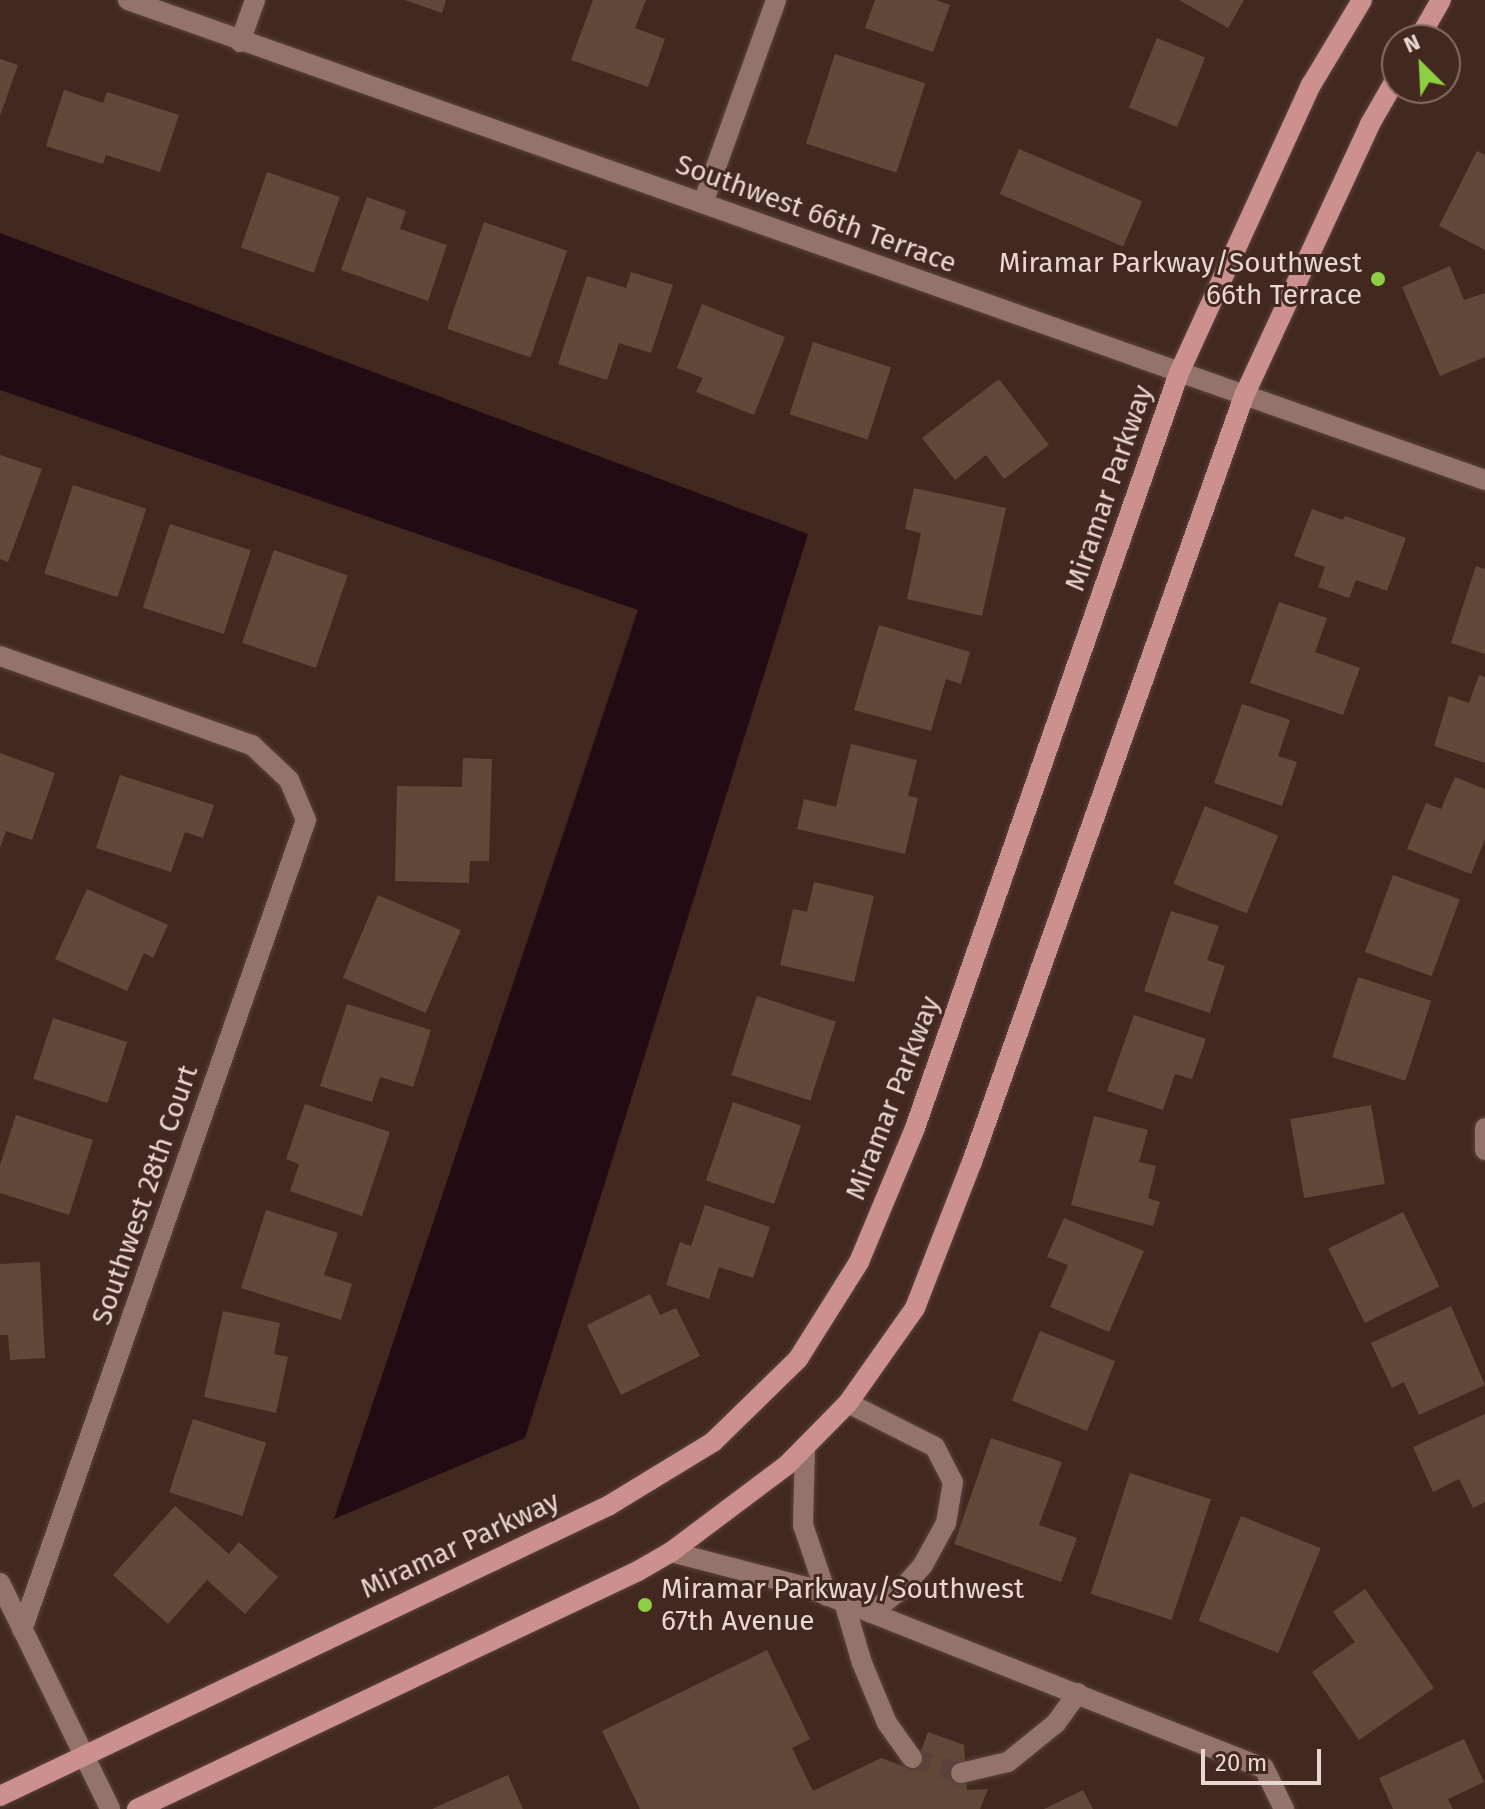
<!DOCTYPE html>
<style>
body{margin:0}
#map{position:relative;width:1485px;height:1809px;overflow:hidden;background:#432820;font-family:"Fira Sans",sans-serif}
div>[style]{position:absolute}
[style*='--x']{left:calc(var(--x)*1px);top:calc(var(--y)*1px);width:calc(var(--w)*1px);rotate:calc(var(--a)*1deg)}
.water>*{inset:0;background:#220b13}
.building>*{inset:0;background:#614939;transform-origin:0 0}
.minor-tunnel>*{height:20px;margin-top:-10px;transform-origin:0;background:repeating-linear-gradient(90deg,#5c423b 0 20px,transparent 0 30px)}
.roads{filter:drop-shadow(0 0 2px #5a433d) drop-shadow(0 0 2px #5a433d)}
.minor>*{height:20px;margin:-10px;padding:0 10px;transform-origin:10px;border-radius:10px;background:#93736a}
.major>*{height:20px;margin:-10px;padding:0 10px;transform-origin:10px;border-radius:10px;background:#cc908e}
.dots>*{width:22px;height:22px;translate:-50% -50%;box-sizing:border-box;border:4px solid #432820;border-radius:50%}
span{translate:-50% -50%;white-space:nowrap;text-align:center;line-height:1.15;-webkit-text-stroke:6px #432820;paint-order:stroke}
.street-label{font-size:28px;color:#e8d6d1}
.poi-label{font-size:28px;color:#e8d6d1}
.right{translate:-100% -50%;text-align:right}
.left{translate:0 -50%;text-align:left}
.north{position:absolute;left:1381px;top:24px;width:80px;height:80px;box-sizing:border-box;background:#432820;border:2px solid #856e67;border-radius:50%;rotate:336deg;font-size:22px;font-weight:700;line-height:32px;text-align:center;color:#e8d6d1}
.north::after{content:'';display:block;margin:auto;width:28px;height:36px;background:#8dce44;clip-path:polygon(50% 0,100% 100%,50% 72%,0 100%)}
.scale{position:absolute;left:1201px;top:1749px;width:120px;height:36px;box-sizing:border-box;border:4px solid #e8d6d1;border-top:0;padding-left:10px;font-size:24px;line-height:28px;white-space:nowrap;color:#e8d6d1;-webkit-text-stroke:6px #432820;paint-order:stroke}
</style>
<div id="map">
<div class="water">
<div style="clip-path:polygon(0 233px,808px 534px,525px 1438px,334px 1519px,638px 610px,0 390px)"></div>
</div>
<div class="building">
<div style="clip-path:polygon(405px 0,446px 0,442px 13px)"></div>
<div style="clip-path:polygon(593px 0,646px 0,635px 28px,665px 39px,648px 87px,571px 60px)"></div>
<div style="clip-path:polygon(875px 0,936px 0,950px 5px,933px 52px,865px 28px)"></div>
<div style="clip-path:polygon(1179px 0,1244px 0,1228px 28px)"></div>
<div style="left:1157px;top:38px;width:52px;height:75px;rotate:22deg"></div>
<div style="left:835px;top:54px;width:95px;height:94px;rotate:18deg"></div>
<div style="clip-path:polygon(0 59px,18px 65px,0 116px)"></div>
<div style="clip-path:polygon(64px 90px,103px 103px,107px 92px,179px 115px,160px 172px,106px 155px,103px 164px,46px 146px)"></div>
<div style="left:1019px;top:149px;width:134px;height:49px;rotate:23deg"></div>
<div style="clip-path:polygon(1477px 151px,1485px 155px,1485px 250px,1439px 226px)"></div>
<div style="left:267px;top:172px;width:77px;height:80px;rotate:19deg"></div>
<div style="clip-path:polygon(367px 197px,406px 211px,400px 229px,447px 245px,428px 301px,341px 270px)"></div>
<div style="left:484px;top:222px;width:88px;height:113px;rotate:19deg"></div>
<div style="clip-path:polygon(1450px 266px,1464px 300px,1485px 293px,1485px 357px,1440px 376px,1402px 287px)"></div>
<div style="clip-path:polygon(631px 272px,673px 285px,651px 353px,619px 343px,607px 380px,558px 364px,587px 276px,626px 288px)"></div>
<div style="clip-path:polygon(702px 304px,785px 337px,754px 415px,696px 392px,703px 378px,677px 368px)"></div>
<div style="left:813px;top:342px;width:82px;height:76px;rotate:18deg"></div>
<div style="clip-path:polygon(999px 379px,1049px 445px,1004px 479px,986px 455px,955px 480px,922px 438px)"></div>
<div style="clip-path:polygon(0 455px,42px 469px,8px 562px,0 559px)"></div>
<div style="left:73px;top:485px;width:77px;height:93px;rotate:18deg"></div>
<div style="clip-path:polygon(914px 488px,1006px 508px,982px 616px,907px 599px,921px 533px,905px 529px)"></div>
<div style="clip-path:polygon(1312px 509px,1343px 520px,1345px 516px,1406px 538px,1387px 591px,1356px 580px,1349px 598px,1318px 587px,1325px 567px,1294px 556px)"></div>
<div style="left:170px;top:524px;width:85px;height:88px;rotate:18deg"></div>
<div style="left:274px;top:550px;width:78px;height:98px;rotate:19deg"></div>
<div style="clip-path:polygon(1476px 566px,1485px 569px,1485px 654px,1451px 643px)"></div>
<div style="clip-path:polygon(1279px 602px,1327px 618px,1315px 652px,1360px 668px,1343px 715px,1250px 683px)"></div>
<div style="clip-path:polygon(879px 625px,970px 652px,961px 684px,946px 679px,931px 731px,854px 710px)"></div>
<div style="clip-path:polygon(1479px 675px,1485px 677px,1485px 763px,1434px 746px,1449px 696px,1469px 703px)"></div>
<div style="clip-path:polygon(1242px 704px,1290px 720px,1278px 756px,1297px 762px,1282px 806px,1214px 783px)"></div>
<div style="clip-path:polygon(851px 744px,917px 760px,908px 796px,918px 798px,905px 854px,797px 829px,804px 799px,836px 807px)"></div>
<div style="clip-path:polygon(0 753px,55px 773px,32px 840px,6px 831px,0 848px)"></div>
<div style="clip-path:polygon(463px 758px,492px 759px,489px 861px,470px 861px,469px 883px,395px 881px,397px 786px,462px 787px)"></div>
<div style="clip-path:polygon(120px 775px,214px 805px,203px 838px,185px 832px,171px 872px,96px 848px)"></div>
<div style="clip-path:polygon(1455px 777px,1485px 789px,1485px 839px,1471px 874px,1407px 849px,1426px 803px,1441px 809px)"></div>
<div style="left:1205px;top:806px;width:79px;height:84px;rotate:22deg"></div>
<div style="left:1393px;top:875px;width:71px;height:82px;rotate:20deg"></div>
<div style="clip-path:polygon(814px 882px,874px 896px,854px 982px,780px 965px,793px 909px,807px 912px)"></div>
<div style="clip-path:polygon(87px 889px,168px 925px,153px 958px,144px 953px,127px 991px,55px 959px)"></div>
<div style="left:378px;top:895px;width:90px;height:90px;rotate:23deg"></div>
<div style="clip-path:polygon(1171px 911px,1219px 926px,1207px 960px,1225px 966px,1210px 1013px,1144px 991px)"></div>
<div style="left:1358px;top:977px;width:77px;height:84px;rotate:18deg"></div>
<div style="left:757px;top:996px;width:83px;height:83px;rotate:18deg"></div>
<div style="clip-path:polygon(347px 1004px,431px 1030px,413px 1087px,380px 1077px,372px 1102px,320px 1086px)"></div>
<div style="clip-path:polygon(1134px 1015px,1206px 1039px,1192px 1079px,1175px 1074px,1163px 1110px,1107px 1091px)"></div>
<div style="left:53px;top:1018px;width:78px;height:64px;rotate:18deg"></div>
<div style="left:733px;top:1102px;width:72px;height:83px;rotate:19deg"></div>
<div style="clip-path:polygon(305px 1104px,390px 1132px,362px 1216px,290px 1191px,299px 1164px,286px 1159px)"></div>
<div style="left:1371px;top:1105px;width:80px;height:82px;rotate:80deg"></div>
<div style="clip-path:polygon(16px 1115px,93px 1140px,69px 1215px,0 1193px,0 1165px)"></div>
<div style="clip-path:polygon(1094px 1116px,1148px 1130px,1139px 1162px,1156px 1166px,1148px 1198px,1160px 1202px,1153px 1226px,1071px 1205px)"></div>
<div style="clip-path:polygon(705px 1205px,770px 1227px,753px 1278px,719px 1267px,709px 1299px,666px 1285px,680px 1242px,691px 1246px)"></div>
<div style="clip-path:polygon(266px 1210px,338px 1233px,324px 1275px,352px 1284px,341px 1320px,241px 1288px)"></div>
<div style="left:1403px;top:1212px;width:83px;height:83px;rotate:64deg"></div>
<div style="clip-path:polygon(1064px 1218px,1144px 1251px,1109px 1332px,1050px 1307px,1068px 1265px,1047px 1257px)"></div>
<div style="clip-path:polygon(40px 1262px,45px 1358px,10px 1360px,8px 1335px,0 1335px,0 1264px)"></div>
<div style="clip-path:polygon(650px 1294px,660px 1315px,676px 1308px,700px 1356px,621px 1395px,587px 1325px)"></div>
<div style="clip-path:polygon(1451px 1306px,1485px 1385px,1419px 1415px,1404px 1382px,1392px 1388px,1371px 1343px)"></div>
<div style="clip-path:polygon(223px 1311px,280px 1323px,274px 1354px,288px 1357px,276px 1413px,204px 1397px)"></div>
<div style="left:1040px;top:1331px;width:81px;height:75px;rotate:22deg"></div>
<div style="clip-path:polygon(1485px 1414px,1485px 1502px,1473px 1508px,1459px 1479px,1433px 1492px,1413px 1447px)"></div>
<div style="left:193px;top:1419px;width:77px;height:77px;rotate:18deg"></div>
<div style="clip-path:polygon(991px 1438px,1062px 1462px,1039px 1525px,1077px 1538px,1061px 1582px,954px 1544px)"></div>
<div style="left:1130px;top:1473px;width:85px;height:127px;rotate:18deg"></div>
<div style="clip-path:polygon(175px 1506px,229px 1554px,239px 1542px,278px 1577px,245px 1614px,207px 1580px,168px 1624px,113px 1575px)"></div>
<div style="left:1241px;top:1516px;width:86px;height:113px;rotate:22deg"></div>
<div style="clip-path:polygon(1365px 1589px,1434px 1688px,1359px 1740px,1312px 1672px,1355px 1642px,1333px 1612px)"></div>
<div style="clip-path:polygon(767px 1650px,810px 1739px,792px 1748px,813px 1791px,881px 1758px,914px 1770px,928px 1732px,964px 1745px,967px 1790px,988px 1789px,980px 1809px,640px 1809px,602px 1731px)"></div>
<div style="clip-path:polygon(1464px 1739px,1484px 1782px,1448px 1799px,1453px 1809px,1393px 1809px,1379px 1778px)"></div>
<div style="clip-path:polygon(508px 1775px,523px 1809px,432px 1809px)"></div>
<div style="clip-path:polygon(1083px 1790px,1093px 1809px,1044px 1809px)"></div>
</div>
<div class="minor-tunnel">
<div style="--x:912;--y:1758;--w:51;--a:17"></div>
</div>
<div class="roads">
<div class="minor">
<div style="--x:128;--y:0;--w:1439;--a:19.48"></div>
<div style="--x:240;--y:42;--w:45;--a:-70.3"></div>
<div style="--x:703;--y:203;--w:216;--a:-70.2"></div>
<div style="--x:0;--y:656;--w:267;--a:19.5"></div>
<div style="--x:252;--y:745;--w:51;--a:43.4"></div>
<div style="--x:289;--y:780;--w:43;--a:67"></div>
<div style="--x:306;--y:820;--w:858;--a:109.32"></div>
<div style="--x:1485;--y:1128;--w:22;--a:90"></div>
<div style="--x:848;--y:1403;--w:97;--a:26.8"></div>
<div style="--x:935;--y:1447;--w:39;--a:63"></div>
<div style="--x:953;--y:1482;--w:42;--a:99.7"></div>
<div style="--x:946;--y:1523;--w:48;--a:118.7"></div>
<div style="--x:923;--y:1565;--w:29;--a:131"></div>
<div style="--x:904;--y:1587;--w:42;--a:141.8"></div>
<div style="--x:805;--y:1447;--w:78;--a:91.5"></div>
<div style="--x:803;--y:1525;--w:75;--a:71.3"></div>
<div style="--x:671;--y:1552;--w:139;--a:14.5"></div>
<div style="--x:806;--y:1587;--w:492;--a:21.6"></div>
<div style="--x:1264;--y:1768;--w:46;--a:64"></div>
<div style="--x:0;--y:1583;--w:251;--a:64"></div>
<div style="--x:844;--y:1602;--w:64;--a:73.6"></div>
<div style="--x:862;--y:1663;--w:65;--a:67.4"></div>
<div style="--x:887;--y:1723;--w:43;--a:54.5"></div>
<div style="--x:961;--y:1773;--w:48;--a:-13.2"></div>
<div style="--x:1008;--y:1762;--w:62;--a:-39.1"></div>
<div style="--x:1056;--y:1723;--w:37;--a:-54"></div>
</div>
<div class="major">
<div style="--x:1418;--y:40;--w:46;--a:-60.1"></div>
<div style="--x:0;--y:1796;--w:674;--a:-25.5"></div>
<div style="--x:608;--y:1506;--w:123;--a:-31.4"></div>
<div style="--x:713;--y:1442;--w:119;--a:-44.3"></div>
<div style="--x:798;--y:1359;--w:115;--a:-57.8"></div>
<div style="--x:859;--y:1262;--w:145;--a:-67.3"></div>
<div style="--x:915;--y:1128;--w:800;--a:-70.73"></div>
<div style="--x:1179;--y:373;--w:317;--a:-65.4"></div>
<div style="--x:1311;--y:85;--w:99;--a:-59"></div>
<div style="--x:137;--y:1809;--w:555;--a:-25.41"></div>
<div style="--x:638;--y:1571;--w:38;--a:-30"></div>
<div style="--x:671;--y:1552;--w:145;--a:-36.9"></div>
<div style="--x:787;--y:1465;--w:87;--a:-45.5"></div>
<div style="--x:848;--y:1403;--w:116;--a:-54.8"></div>
<div style="--x:915;--y:1308;--w:157;--a:-68.7"></div>
<div style="--x:972;--y:1162;--w:813;--a:-70.45"></div>
<div style="--x:1244;--y:396;--w:300;--a:-65.1"></div>
<div style="--x:1370;--y:124;--w:54;--a:-60.1"></div>
</div>
</div>
<div class="dots">
<div style="left:1378px;top:279px;background:#8dce44"></div>
<div style="left:645px;top:1605px;background:#8dce44"></div>
</div>
<div class="street-label">
<span style="left:816px;top:214px;rotate:20deg">Southwest 66th Terrace</span>
<span style="left:1109px;top:488px;rotate:-71deg">Miramar Parkway</span>
<span style="left:893px;top:1098px;rotate:-69deg">Miramar Parkway</span>
<span style="left:145px;top:1195px;rotate:-71deg">Southwest 28th Court</span>
<span style="left:460px;top:1545px;rotate:-25deg">Miramar Parkway</span>
</div>
<div class="poi-label">
<span class="right" style="left:1362px;top:279px">Miramar Parkway/Southwest<br>66th Terrace</span>
<span class="left" style="left:661px;top:1605px">Miramar Parkway/Southwest<br>67th Avenue</span>
</div>
<div class="north">N</div>
<div class="scale">20 m</div>
</div>
